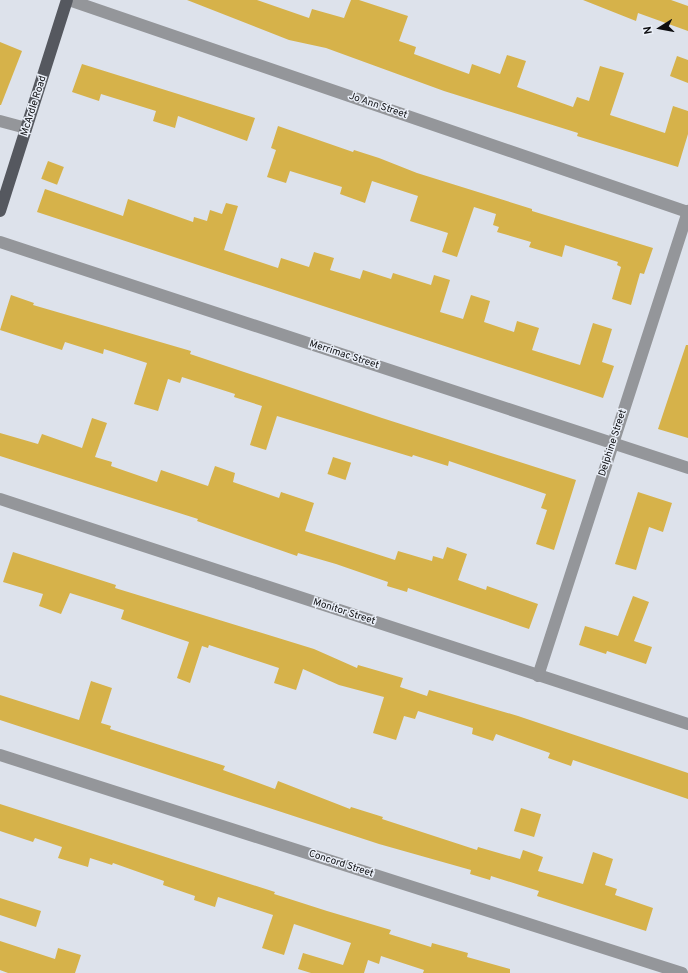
<!DOCTYPE html>
<style>
body{margin:0}
#map{position:relative;width:688px;height:973px;overflow:hidden;background:#dde2eb;font-family:Overpass,sans-serif}
div>[style]{position:absolute}
[style*='--x']{left:calc(var(--x)*1px);top:calc(var(--y)*1px);width:calc(var(--w)*1px);rotate:calc(var(--a)*1deg)}
.building>*{inset:0;background:#d6b24a;transform-origin:0 0}
.minor>*{height:12px;margin:-6px;padding:0 6px;transform-origin:6px;border-radius:6px;background:#94969a}
.major>*{height:12px;margin:-6px;padding:0 6px;transform-origin:6px;border-radius:6px;background:#55585f}
span{translate:-50% -50%;white-space:nowrap;text-align:center;line-height:1.15;-webkit-text-stroke:3px #eaeff8;paint-order:stroke}
.street-label{font-size:10px;color:#0c0d10}
.north{position:absolute;left:640px;top:8px;width:40px;height:40px;-webkit-text-stroke:3px #eaeff8;paint-order:stroke;rotate:259deg;font-size:11px;font-weight:700;line-height:16px;text-align:center;color:#0c0d10}
.north::after{content:'';display:block;margin:auto;width:14px;height:18px;background:#0c0d10;clip-path:polygon(50% 0,100% 100%,50% 72%,0 100%)}
</style>
<div id="map">
<div class="building">
<div style="clip-path:polygon(187px 0,257px 0,309px 18px,312px 9px,344px 18px,351px 0,359px 0,408px 16px,399px 41px,416px 47px,414px 54px,469px 74px,472px 64px,500px 74px,507px 55px,526px 61px,517px 87px,573px 107px,577px 97px,589px 101px,600px 66px,624px 73px,610px 115px,665px 133px,673px 106px,688px 111px,688px 134px,678px 167px,577px 136px,578px 133px,444px 91px,326px 48px,289px 40px)"></div>
<div style="clip-path:polygon(583px 0,671px 0,688px 6px,688px 31px,638px 13px,636px 21px)"></div>
<div style="clip-path:polygon(0 42px,22px 51px,1px 105px,0 105px)"></div>
<div style="clip-path:polygon(677px 56px,688px 60px,688px 83px,670px 76px)"></div>
<div style="clip-path:polygon(82px 64px,255px 118px,247px 141px,178px 116px,175px 128px,153px 121px,156px 111px,101px 94px,99px 101px,72px 92px)"></div>
<div style="clip-path:polygon(278px 126px,353px 152px,354px 150px,379px 158px,417px 173px,532px 209px,532px 211px,653px 248px,644px 274px,640px 273px,631px 305px,612px 299px,621px 267px,617px 265px,618px 262px,565px 245px,562px 257px,529px 247px,531px 242px,497px 232px,499px 227px,493px 225px,496px 214px,474px 207px,457px 257px,442px 252px,448px 233px,410px 221px,418px 196px,372px 181px,365px 203px,340px 194px,342px 187px,290px 171px,286px 183px,267px 177px,276px 150px,271px 148px)"></div>
<div style="left:48px;top:161px;width:17px;height:19px;rotate:21deg"></div>
<div style="clip-path:polygon(45px 189px,123px 216px,128px 199px,193px 222px,194px 217px,207px 221px,210px 210px,222px 214px,226px 203px,238px 206px,224px 250px,278px 268px,281px 258px,309px 267px,314px 252px,334px 258px,330px 270px,360px 279px,363px 270px,391px 279px,393px 273px,431px 285px,434px 275px,450px 280px,440px 312px,463px 319px,471px 295px,490px 301px,484px 322px,514px 332px,517px 321px,539px 328px,532px 350px,580px 365px,593px 323px,612px 329px,602px 362px,614px 366px,603px 398px,37px 212px)"></div>
<div style="clip-path:polygon(11px 295px,34px 303px,33px 305px,191px 351px,190px 354px,382px 418px,576px 480px,554px 550px,536px 544px,547px 510px,541px 508px,546px 494px,449px 461px,448px 466px,413px 455px,412px 457px,277px 416px,266px 450px,250px 445px,262px 406px,234px 397px,235px 394px,182px 377px,180px 383px,168px 379px,158px 411px,134px 404px,147px 363px,104px 349px,103px 354px,65px 342px,62px 350px,0 330px)"></div>
<div style="clip-path:polygon(686px 345px,688px 345px,688px 438px,658px 429px)"></div>
<div style="clip-path:polygon(92px 418px,107px 423px,95px 457px,112px 462px,111px 466px,157px 482px,161px 470px,208px 486px,215px 466px,235px 473px,233px 482px,279px 498px,281px 492px,314px 503px,305px 531px,395px 560px,398px 551px,432px 561px,433px 556px,443px 559px,447px 547px,467px 554px,458px 580px,486px 590px,487px 586px,538px 604px,529px 629px,408px 588px,407px 592px,387px 586px,388px 582px,336px 564px,298px 553px,297px 556px,197px 521px,198px 519px,0 456px,0 433px,38px 444px,42px 434px,82px 448px)"></div>
<div style="left:333px;top:457px;width:19px;height:18px;rotate:18deg"></div>
<div style="clip-path:polygon(638px 492px,672px 503px,663px 532px,649px 527px,636px 570px,615px 564px)"></div>
<div style="clip-path:polygon(13px 552px,116px 585px,115px 588px,314px 649px,357px 668px,358px 665px,403px 678px,400px 687px,427px 696px,429px 690px,518px 716px,688px 773px,688px 799px,573px 760px,571px 766px,548px 758px,550px 753px,496px 734px,493px 741px,472px 734px,473px 728px,418px 711px,415px 719px,404px 716px,396px 740px,373px 733px,384px 697px,339px 685px,303px 669px,296px 690px,274px 683px,279px 668px,209px 645px,208px 648px,202px 646px,190px 683px,177px 678px,189px 642px,121px 619px,124px 610px,70px 593px,61px 614px,39px 606px,43px 594px,3px 582px)"></div>
<div style="clip-path:polygon(633px 596px,649px 602px,634px 641px,652px 647px,646px 664px,607px 651px,606px 654px,579px 645px,585px 626px,618px 636px)"></div>
<div style="clip-path:polygon(91px 681px,112px 688px,101px 723px,111px 726px,110px 729px,225px 766px,223px 770px,275px 789px,278px 781px,350px 809px,351px 807px,383px 817px,382px 819px,477px 850px,478px 847px,520px 859px,523px 850px,543px 857px,538px 871px,583px 884px,593px 852px,613px 859px,605px 885px,617px 889px,615px 895px,653px 908px,646px 931px,537px 896px,539px 891px,491px 876px,490px 880px,470px 874px,471px 870px,379px 844px,0 720px,0 695px,79px 720px)"></div>
<div style="clip-path:polygon(0 804px,275px 892px,274px 894px,327px 911px,391px 930px,389px 934px,431px 947px,432px 943px,468px 953px,467px 957px,510px 969px,510px 973px,423px 973px,424px 970px,381px 956px,379px 964px,368px 960px,364px 973px,311px 973px,298px 969px,303px 953px,343px 965px,351px 943px,294px 924px,284px 955px,262px 948px,273px 915px,218px 897px,215px 907px,194px 900px,195px 896px,163px 885px,164px 881px,113px 863px,112px 865px,90px 858px,88px 867px,58px 858px,62px 847px,35px 838px,33px 842px,0 831px)"></div>
<div style="left:521px;top:808px;width:21px;height:24px;rotate:17deg"></div>
<div style="clip-path:polygon(0 898px,41px 911px,36px 927px,0 915px)"></div>
<div style="clip-path:polygon(0 941px,55px 959px,58px 948px,81px 955px,75px 973px,8px 973px,0 970px)"></div>
</div>
<div class="minor">
<div style="--x:69;--y:0;--w:654;--a:18.91"></div>
<div style="--x:0;--y:121;--w:27;--a:15"></div>
<div style="--x:0;--y:242;--w:724;--a:18.18"></div>
<div style="--x:0;--y:499;--w:724;--a:18.11"></div>
<div style="--x:538;--y:676;--w:489;--a:-72.1"></div>
<div style="--x:0;--y:755;--w:716;--a:17.73"></div>
</div>
<div class="major">
<div style="--x:0;--y:211;--w:221;--a:-72.4"></div>
</div>
<div class="street-label">
<span style="left:34px;top:106px;rotate:-72deg">McArdle Road</span>
<span style="left:378px;top:106px;rotate:19deg">Jo Ann Street</span>
<span style="left:344px;top:355px;rotate:18deg">Merrimac Street</span>
<span style="left:613px;top:443px;rotate:-72deg">Delphine Street</span>
<span style="left:344px;top:612px;rotate:18deg">Monitor Street</span>
<span style="left:341px;top:864px;rotate:18deg">Concord Street</span>
</div>
<div class="north">N</div>
</div>
